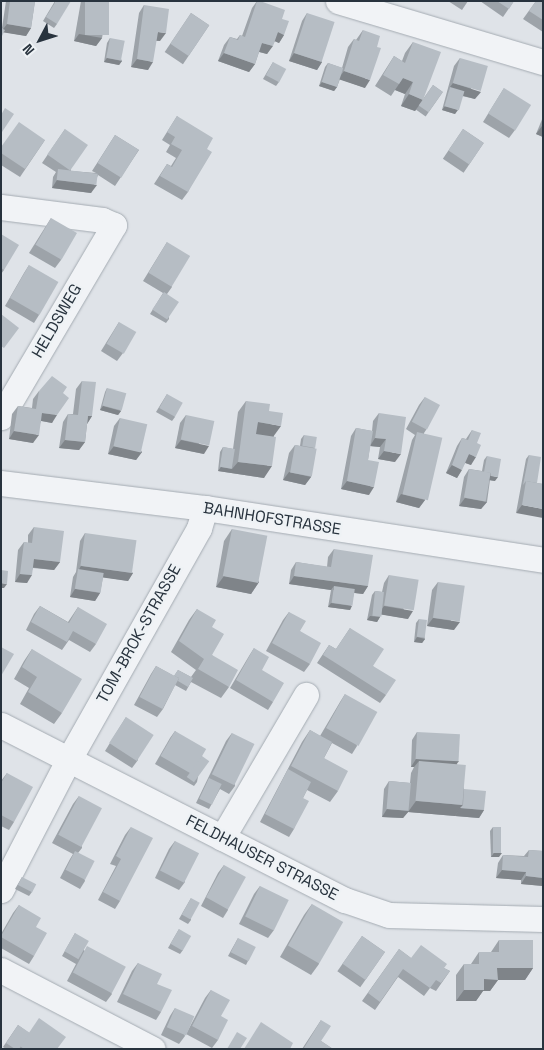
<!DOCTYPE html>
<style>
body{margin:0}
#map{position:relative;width:544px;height:1050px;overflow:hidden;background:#dfe3e8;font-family:"Space Grotesk",sans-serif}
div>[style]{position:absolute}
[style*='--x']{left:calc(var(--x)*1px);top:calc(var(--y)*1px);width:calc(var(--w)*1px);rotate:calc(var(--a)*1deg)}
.roads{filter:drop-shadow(0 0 1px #a4abb2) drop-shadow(0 0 1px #a4abb2)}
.minor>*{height:25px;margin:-12.5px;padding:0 12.5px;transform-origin:12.5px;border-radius:12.5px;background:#f1f3f6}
.wall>*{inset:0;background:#9da3a9;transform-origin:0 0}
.shaded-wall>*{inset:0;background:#7f8489}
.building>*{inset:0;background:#b6bdc4;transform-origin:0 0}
span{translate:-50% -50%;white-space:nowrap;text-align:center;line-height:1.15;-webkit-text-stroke:4.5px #eef2f5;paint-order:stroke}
.street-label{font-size:16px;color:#28333e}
.frame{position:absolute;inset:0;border:2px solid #28333e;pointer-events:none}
.north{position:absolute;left:15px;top:15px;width:50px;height:50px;-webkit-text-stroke:4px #eef2f5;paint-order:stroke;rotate:230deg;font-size:14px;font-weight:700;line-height:20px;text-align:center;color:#28333e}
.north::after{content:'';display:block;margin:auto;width:18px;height:22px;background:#28333e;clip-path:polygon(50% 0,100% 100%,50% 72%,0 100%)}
</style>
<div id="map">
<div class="roads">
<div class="minor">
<div style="--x:338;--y:1;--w:214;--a:16.6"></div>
<div style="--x:1;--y:207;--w:102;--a:7.3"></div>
<div style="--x:102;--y:220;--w:13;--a:23"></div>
<div style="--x:114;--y:225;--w:223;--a:120.5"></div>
<div style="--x:1;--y:483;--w:206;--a:7"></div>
<div style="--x:205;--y:508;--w:342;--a:8.7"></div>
<div style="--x:1;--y:725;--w:386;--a:27"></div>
<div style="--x:345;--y:900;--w:46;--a:18.8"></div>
<div style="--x:389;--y:915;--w:154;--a:1.5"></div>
<div style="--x:222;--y:838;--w:166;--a:-59.6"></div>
<div style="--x:1;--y:890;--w:148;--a:-62.6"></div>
<div style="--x:69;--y:759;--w:265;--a:-60.6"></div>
<div style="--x:199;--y:528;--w:21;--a:-73"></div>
<div style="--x:1;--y:970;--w:171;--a:27.5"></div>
</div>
</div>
<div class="wall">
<div style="clip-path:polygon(6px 1px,35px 1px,31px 28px,26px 36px,4px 32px,2px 28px)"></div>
<div style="clip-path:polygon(55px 1px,57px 24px,54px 28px,43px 21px)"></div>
<div style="clip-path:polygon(81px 1px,109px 1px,102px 38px,96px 46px,74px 41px)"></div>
<div style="clip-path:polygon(257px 1px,282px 19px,284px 35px,279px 43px,275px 41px,267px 54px,259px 52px,255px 64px,249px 72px,218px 61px,224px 45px,230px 37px,237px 39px,240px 35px,242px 36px,252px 8px)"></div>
<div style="clip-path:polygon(448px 1px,468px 1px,462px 10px)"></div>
<div style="clip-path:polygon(480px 1px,514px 1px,503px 17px)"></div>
<div style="clip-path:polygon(536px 1px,543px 1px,543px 32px,523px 19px)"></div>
<div style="clip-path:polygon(144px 5px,160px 41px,156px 41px,148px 70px,131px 67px,139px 13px)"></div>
<div style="left:191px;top:13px;width:22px;height:47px;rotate:34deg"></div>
<div style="clip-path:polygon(307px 13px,322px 62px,317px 70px,289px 61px,302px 21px)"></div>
<div style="clip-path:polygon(363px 30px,365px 88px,340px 79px,337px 87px,334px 91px,319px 86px,325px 67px,328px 63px,342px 68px,348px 47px,354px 39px,356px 40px)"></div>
<div style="clip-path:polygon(110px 38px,122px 61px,119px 65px,104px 62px,107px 43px)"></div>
<div style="clip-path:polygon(413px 42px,423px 100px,415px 111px,401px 106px,405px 94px,395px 90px,391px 96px,375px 86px,394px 56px,402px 61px,405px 53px)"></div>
<div style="clip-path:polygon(460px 58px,475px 99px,462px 96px,455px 114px,442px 110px,454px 66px)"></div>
<div style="clip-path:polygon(273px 62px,279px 82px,276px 86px,263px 79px)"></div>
<div style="left:433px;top:85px;width:12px;height:30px;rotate:35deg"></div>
<div style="clip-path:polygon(504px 88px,515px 130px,509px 138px,483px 122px)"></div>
<div style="clip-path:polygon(177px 116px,207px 149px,188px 192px,182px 200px,154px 184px,167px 164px,171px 166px,176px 158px,166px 152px,170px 145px,162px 140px)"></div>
<div style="clip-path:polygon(543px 117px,543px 137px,536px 134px)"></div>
<div style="clip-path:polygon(65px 129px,71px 171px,96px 173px,92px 171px,115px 135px,139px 150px,115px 186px,98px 175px,91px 193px,52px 188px,53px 177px,56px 172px,42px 163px)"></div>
<div style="left:463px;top:129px;width:25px;height:36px;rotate:34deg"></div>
<div style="clip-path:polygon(45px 140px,20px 177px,1px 165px,1px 147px)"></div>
<div style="clip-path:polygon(51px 218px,61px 260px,55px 268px,29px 253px)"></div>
<div style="clip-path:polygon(1px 234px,4px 270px,1px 274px)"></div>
<div style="clip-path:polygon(167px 242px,172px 287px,167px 294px,169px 319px,166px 323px,150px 314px,163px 293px,143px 281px)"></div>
<div style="clip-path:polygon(29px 265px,39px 315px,34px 323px,5px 306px,24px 273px)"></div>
<div style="clip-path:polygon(119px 322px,123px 353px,117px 361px,101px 351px)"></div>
<div style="clip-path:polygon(82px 381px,92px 416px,87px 424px,85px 442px,79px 450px,59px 448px,63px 422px,68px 414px,73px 414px,76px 389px)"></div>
<div style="clip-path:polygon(107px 388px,121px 411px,118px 415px,100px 410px,105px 392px)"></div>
<div style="clip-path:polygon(39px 391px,63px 393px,52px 423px,41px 421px,33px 443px,9px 439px,12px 414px,18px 406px,32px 408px,33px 399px)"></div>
<div style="clip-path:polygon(167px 394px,175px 417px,172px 421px,156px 412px)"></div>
<div style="clip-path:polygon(425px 397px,426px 430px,424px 433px,425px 500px,419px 508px,396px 502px,412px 440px,415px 435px,406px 429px,419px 405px)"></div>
<div style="clip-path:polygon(246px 401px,269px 411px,274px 437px,264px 478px,218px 471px,220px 452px,223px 447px,233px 449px,238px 412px)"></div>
<div style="clip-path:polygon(379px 413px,395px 462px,378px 459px,380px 447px,370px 446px,368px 460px,369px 495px,341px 489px,351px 436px,356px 428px,372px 431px,373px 421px)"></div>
<div style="clip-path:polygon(186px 415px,204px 454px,175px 448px,180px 423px)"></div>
<div style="clip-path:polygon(120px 418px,142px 452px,136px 460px,108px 454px,114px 426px)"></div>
<div style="clip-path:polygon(472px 430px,477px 443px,471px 465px,465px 463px,457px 478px,446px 473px,457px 446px,462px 438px,466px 439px)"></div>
<div style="clip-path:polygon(304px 435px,315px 449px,311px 477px,305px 485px,283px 480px,289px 453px,295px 445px,300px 446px,301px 439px)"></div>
<div style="clip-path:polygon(529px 455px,537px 483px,543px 484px,516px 513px,526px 459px)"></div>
<div style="clip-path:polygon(487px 456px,495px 481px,490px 480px,487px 502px,481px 509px,459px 506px,464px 477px,469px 469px,482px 471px,484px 460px)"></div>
<div style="clip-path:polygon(34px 527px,60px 562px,54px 570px,33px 568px,27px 583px,15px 582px,18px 550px,24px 542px,28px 543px,28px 535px)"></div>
<div style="clip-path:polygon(232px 529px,259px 582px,251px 594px,216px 587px,224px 541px)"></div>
<div style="clip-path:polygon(85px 533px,133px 573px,128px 581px,103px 577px,100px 593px,95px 601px,70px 597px,73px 577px,76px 572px,80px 541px)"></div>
<div style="clip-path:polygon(334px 549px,368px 586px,363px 594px,354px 593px,350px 610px,328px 607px,331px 590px,289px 584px,291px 570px,296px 562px,327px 567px,328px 557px)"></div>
<div style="clip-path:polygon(389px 575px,408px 619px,380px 614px,380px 617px,377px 622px,367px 620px,372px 595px,375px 591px,382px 592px,384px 583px)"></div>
<div style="clip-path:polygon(438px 582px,454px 630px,427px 626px,432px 590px)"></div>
<div style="clip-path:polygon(40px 606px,68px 622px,78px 607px,96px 644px,90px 652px,69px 640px,62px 650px,26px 630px,34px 614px)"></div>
<div style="clip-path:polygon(197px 609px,212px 627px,212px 655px,229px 687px,221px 698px,191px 682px,186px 691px,175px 685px,163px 709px,157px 717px,134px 705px,151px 674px,156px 666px,174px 676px,178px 670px,191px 677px,196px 670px,171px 652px,189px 620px)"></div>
<div style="clip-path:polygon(289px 612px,300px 631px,310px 664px,304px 672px,266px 651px,283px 620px)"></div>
<div style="clip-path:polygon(419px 619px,425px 639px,422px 643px,414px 642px,416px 623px)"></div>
<div style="clip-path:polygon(350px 628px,373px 666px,386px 695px,380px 703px,317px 663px,329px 645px,336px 649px)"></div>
<div style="clip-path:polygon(254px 648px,273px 702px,268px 710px,230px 688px,249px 656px)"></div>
<div style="clip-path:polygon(32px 649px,62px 713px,54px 724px,20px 704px,29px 688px,14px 679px,24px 661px)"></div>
<div style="clip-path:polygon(345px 694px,357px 746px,352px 754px,332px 743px,324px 758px,338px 791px,330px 802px,307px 790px,303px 798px,294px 829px,289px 837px,260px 822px,302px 742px,310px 730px,320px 736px,340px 702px)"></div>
<div style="clip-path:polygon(126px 717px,138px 760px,132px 768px,105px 751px)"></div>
<div style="clip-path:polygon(175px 731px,202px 756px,197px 782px,194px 786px,155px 764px,170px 738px)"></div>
<div style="clip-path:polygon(417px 732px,457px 764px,464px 789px,484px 810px,479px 818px,408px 812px,403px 818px,382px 817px,384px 789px,389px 781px,410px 783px,411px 773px,414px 767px,411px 767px,412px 740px)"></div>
<div style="clip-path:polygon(232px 733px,235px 786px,229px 794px,220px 789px,209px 809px,196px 803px,226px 741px)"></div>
<div style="clip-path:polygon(7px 773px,14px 822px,9px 830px,1px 826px,1px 781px)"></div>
<div style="clip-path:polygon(79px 796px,82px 848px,78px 853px,85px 881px,80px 889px,60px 878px,70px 859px,73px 854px,52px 843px,73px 804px)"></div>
<div style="clip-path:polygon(131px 827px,120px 901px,115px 909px,98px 900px,116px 866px,110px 864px,125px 835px)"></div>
<div style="clip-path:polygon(493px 827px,499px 857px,491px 857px,490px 831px)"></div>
<div style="clip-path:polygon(175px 841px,185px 882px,179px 890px,155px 878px,169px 849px)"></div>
<div style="clip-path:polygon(529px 850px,543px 851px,543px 886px,521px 884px,521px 880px,496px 878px,498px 863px,503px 855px,524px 856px)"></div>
<div style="clip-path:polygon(224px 865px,228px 910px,223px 918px,201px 906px,218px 873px)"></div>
<div style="clip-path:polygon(22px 877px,32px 892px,29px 896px,15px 889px)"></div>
<div style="clip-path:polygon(260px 886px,274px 930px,268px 938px,239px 924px,254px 894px)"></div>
<div style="clip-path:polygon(191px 898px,191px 920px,188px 924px,179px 919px)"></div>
<div style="clip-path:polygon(312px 904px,319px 964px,311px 975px,280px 957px,304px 915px)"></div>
<div style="clip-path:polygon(19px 905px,36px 927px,34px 956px,29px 964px,1px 948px,1px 934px,13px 913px)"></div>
<div style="clip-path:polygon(179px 929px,183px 950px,180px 954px,168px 948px)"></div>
<div style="clip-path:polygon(75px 933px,84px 950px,112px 994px,106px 1002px,67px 981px,76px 964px,62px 956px)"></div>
<div style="left:362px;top:936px;width:28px;height:43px;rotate:35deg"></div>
<div style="clip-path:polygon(238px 938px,248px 961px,246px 965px,228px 956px)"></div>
<div style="clip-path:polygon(499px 940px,533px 968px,525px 980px,498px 980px,490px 991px,483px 991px,476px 1001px,456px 1001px,456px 975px,464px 964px,471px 964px,479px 952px,491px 952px)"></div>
<div style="clip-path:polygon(399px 949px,411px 958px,444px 968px,450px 971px,436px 991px,430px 988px,424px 996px,398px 977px,375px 1010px,362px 1001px)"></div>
<div style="clip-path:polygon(138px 963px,157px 984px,161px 1012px,156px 1020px,117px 1002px,132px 971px)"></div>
<div style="left:543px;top:981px;width:23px;height:1px;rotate:90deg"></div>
<div style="clip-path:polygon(211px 990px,221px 1016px,218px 1040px,212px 1048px,186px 1034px,205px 998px)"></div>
<div style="clip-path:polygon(175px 1008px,185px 1036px,179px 1044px,161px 1035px,170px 1016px)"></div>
<div style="clip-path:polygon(321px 1020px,321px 1041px,333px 1049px,302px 1049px)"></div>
<div style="clip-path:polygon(18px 1025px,29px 1033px,57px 1049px,6px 1049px,3px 1047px)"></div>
</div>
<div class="shaded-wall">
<div style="clip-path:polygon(7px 24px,31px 28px,26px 36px,1px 32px)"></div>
<div style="clip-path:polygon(158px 32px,166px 33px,160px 41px,152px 40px)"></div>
<div style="clip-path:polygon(278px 32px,284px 35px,279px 43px,272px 40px)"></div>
<div style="clip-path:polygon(79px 34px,102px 38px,96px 46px,74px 41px)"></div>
<div style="clip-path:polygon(262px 43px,273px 46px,267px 54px,256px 51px)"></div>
<div style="clip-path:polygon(224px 53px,255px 64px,249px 72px,218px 61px)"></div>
<div style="clip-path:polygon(294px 53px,322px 62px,317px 70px,289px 61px)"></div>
<div style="clip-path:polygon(107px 58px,122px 61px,119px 65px,104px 62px)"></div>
<div style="clip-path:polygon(137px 59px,153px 62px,148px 70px,131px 67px)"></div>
<div style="clip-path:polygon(344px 71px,370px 80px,365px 88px,338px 79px)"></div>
<div style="clip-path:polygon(403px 78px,413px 82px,405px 94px,395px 90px)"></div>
<div style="clip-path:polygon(322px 82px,337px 87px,334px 91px,319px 86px)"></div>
<div style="clip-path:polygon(453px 83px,481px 92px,475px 99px,449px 92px,450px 87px)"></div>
<div style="clip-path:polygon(409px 94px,423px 100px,415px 111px,401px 106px)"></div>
<div style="clip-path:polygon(445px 106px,458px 110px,455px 114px,442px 110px)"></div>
<div style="clip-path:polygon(542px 126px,543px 126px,543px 137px,536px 134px)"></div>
<div style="clip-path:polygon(57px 180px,97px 185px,91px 193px,52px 188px)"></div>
<div style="clip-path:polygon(103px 406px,121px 411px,118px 415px,100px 410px)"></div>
<div style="clip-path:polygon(42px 413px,57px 415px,52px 423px,37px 420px)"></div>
<div style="clip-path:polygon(88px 416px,92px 416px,87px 424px)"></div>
<div style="clip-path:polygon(258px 422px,281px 426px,273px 437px,250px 434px)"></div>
<div style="clip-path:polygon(14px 431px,39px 435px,33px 443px,9px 439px)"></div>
<div style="clip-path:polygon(375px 438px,386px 439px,380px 447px,370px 446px)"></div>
<div style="clip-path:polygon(65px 440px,85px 442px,79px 450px,59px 448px)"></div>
<div style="clip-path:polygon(181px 440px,209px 446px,204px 454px,175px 448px)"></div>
<div style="clip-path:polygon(114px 446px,142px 452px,136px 460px,108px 454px)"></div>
<div style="clip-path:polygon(384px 451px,401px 454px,395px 462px,378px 459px)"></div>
<div style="clip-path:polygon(469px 454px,476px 457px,471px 465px,463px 462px)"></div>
<div style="clip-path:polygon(238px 462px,272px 466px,264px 478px,218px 471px,221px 467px,232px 469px)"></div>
<div style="clip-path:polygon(452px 465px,462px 470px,457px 478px,446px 473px)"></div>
<div style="clip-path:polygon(289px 472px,311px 477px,305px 485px,283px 480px)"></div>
<div style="clip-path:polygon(484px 475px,498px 477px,495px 481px,481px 479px)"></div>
<div style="clip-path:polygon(347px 481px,374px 487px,369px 495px,341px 489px)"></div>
<div style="clip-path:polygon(401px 494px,425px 500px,419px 508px,396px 502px)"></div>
<div style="clip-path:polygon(465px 498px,487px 502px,481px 509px,459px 506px)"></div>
<div style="clip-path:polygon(522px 505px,543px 509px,543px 518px,516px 513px)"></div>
<div style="clip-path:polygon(34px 559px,60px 562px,54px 570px,29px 567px)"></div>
<div style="clip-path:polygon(81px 566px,133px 573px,128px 581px,78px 574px,78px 571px)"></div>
<div style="clip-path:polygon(20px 574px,32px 575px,27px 583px,15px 582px)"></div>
<div style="clip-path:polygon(224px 576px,259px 582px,251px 594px,216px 587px)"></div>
<div style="clip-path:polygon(294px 576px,368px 586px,363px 594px,333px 590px,334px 586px,331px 590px,289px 584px)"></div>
<div style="clip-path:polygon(1px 583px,7px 584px,4px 588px,1px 588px)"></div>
<div style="clip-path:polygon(75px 589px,100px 593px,95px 601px,70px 597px)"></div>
<div style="clip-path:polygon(331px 603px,352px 606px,350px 610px,328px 607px)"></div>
<div style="clip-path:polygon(384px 606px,413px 611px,408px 619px,378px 614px)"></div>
<div style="clip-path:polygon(370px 616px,380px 617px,377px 622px,367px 620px)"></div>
<div style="clip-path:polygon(433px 618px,460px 622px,454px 630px,427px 626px)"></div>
<div style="clip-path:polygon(417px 637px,425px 639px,422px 643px,414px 642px)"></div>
<div style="clip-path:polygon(416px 759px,459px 761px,453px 769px,419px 761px,414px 767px,411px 767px)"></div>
<div style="clip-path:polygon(416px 801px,463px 805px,455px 816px,408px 812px)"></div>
<div style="clip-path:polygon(460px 808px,484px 810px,479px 818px,455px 816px)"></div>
<div style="clip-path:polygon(387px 809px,409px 811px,403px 818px,382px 817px)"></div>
<div style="clip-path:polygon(494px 853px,502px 853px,499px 857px,491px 857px)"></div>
<div style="clip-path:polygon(502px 870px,526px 872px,521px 880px,496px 878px)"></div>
<div style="clip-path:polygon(526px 876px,543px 878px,543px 886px,521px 884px)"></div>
<div style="clip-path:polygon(497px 968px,533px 968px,525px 980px,498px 980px,490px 991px,483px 991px,476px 1001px,456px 1001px,464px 990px)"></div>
</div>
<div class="building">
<div style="clip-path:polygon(10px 1px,35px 1px,31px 28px,7px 24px)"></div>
<div style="clip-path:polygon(56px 1px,71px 1px,57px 24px,46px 17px)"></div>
<div style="left:85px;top:1px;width:24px;height:34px"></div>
<div style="clip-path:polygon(257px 1px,260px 1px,285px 10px,282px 19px,289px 21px,284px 35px,278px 32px,273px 46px,262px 43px,255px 64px,224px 53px,230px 37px,238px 40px,240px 35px,245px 37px)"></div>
<div style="clip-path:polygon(497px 1px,514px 1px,509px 9px)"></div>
<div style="clip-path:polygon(536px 1px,543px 1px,543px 20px,529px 11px)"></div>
<div style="clip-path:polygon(144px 5px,169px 9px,166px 33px,158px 32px,153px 62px,137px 59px)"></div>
<div style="left:191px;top:13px;width:22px;height:37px;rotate:34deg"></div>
<div style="left:307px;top:13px;width:29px;height:42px;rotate:18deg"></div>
<div style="clip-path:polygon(1px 28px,5px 30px,1px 38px)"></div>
<div style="clip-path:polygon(363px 30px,380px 36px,377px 47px,381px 48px,370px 80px,344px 71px,354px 39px,359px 41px)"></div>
<div style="left:110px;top:38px;width:15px;height:20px;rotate:11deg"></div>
<div style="clip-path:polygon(413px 42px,441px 52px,423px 100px,409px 94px,413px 82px,403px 78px,399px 84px,383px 75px,394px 56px,405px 63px)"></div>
<div style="left:460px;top:58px;width:29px;height:26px;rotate:16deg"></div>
<div style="left:273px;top:62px;width:15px;height:15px;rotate:28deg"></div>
<div style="left:328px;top:63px;width:16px;height:20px;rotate:18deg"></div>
<div style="left:433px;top:85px;width:12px;height:25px;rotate:35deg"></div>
<div style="left:450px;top:87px;width:15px;height:20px;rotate:16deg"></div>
<div style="left:504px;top:88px;width:32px;height:30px;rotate:32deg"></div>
<div style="clip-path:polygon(5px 108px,14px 114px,2px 132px,1px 131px,1px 115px)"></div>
<div style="clip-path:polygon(177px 116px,213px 138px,207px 149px,212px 152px,188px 192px,160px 176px,167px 164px,172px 167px,182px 150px,171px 144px,175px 137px,167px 132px)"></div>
<div style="clip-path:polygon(19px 122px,45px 140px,25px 169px,1px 153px,1px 147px)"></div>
<div style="left:65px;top:129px;width:28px;height:31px;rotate:35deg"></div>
<div style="left:463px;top:129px;width:25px;height:26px;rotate:34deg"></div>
<div style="left:115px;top:135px;width:28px;height:33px;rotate:32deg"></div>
<div style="left:58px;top:169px;width:40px;height:11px;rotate:7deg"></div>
<div style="left:51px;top:218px;width:30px;height:31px;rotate:30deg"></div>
<div style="clip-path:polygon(1px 234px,19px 245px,4px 270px,1px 268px)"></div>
<div style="left:167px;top:242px;width:27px;height:36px;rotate:31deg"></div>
<div style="left:29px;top:265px;width:34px;height:38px;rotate:30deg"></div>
<div style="left:164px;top:292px;width:18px;height:21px;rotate:34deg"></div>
<div style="clip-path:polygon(1px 314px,19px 328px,4px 348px,1px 346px)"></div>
<div style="left:119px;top:322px;width:20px;height:25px;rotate:30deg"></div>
<div style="clip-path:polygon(52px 376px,67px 387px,63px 393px,69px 398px,57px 415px,42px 413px,39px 435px,14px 431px,18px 406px,36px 409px,39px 391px)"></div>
<div style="clip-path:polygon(82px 381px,96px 382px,92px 416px,88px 416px,85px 442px,65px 440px,68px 414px,78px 415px)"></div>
<div style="left:107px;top:388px;width:20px;height:18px;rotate:15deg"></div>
<div style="left:167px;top:394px;width:18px;height:16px;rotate:29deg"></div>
<div style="left:425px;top:397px;width:17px;height:28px;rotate:28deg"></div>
<div style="clip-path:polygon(246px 401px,270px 404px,269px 411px,283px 413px,281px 426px,258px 422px,256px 434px,276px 437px,272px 466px,238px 462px)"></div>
<div style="clip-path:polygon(379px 413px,406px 417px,401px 454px,384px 451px,386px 439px,375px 438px)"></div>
<div style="left:186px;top:415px;width:29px;height:25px;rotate:12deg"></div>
<div style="left:120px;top:418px;width:28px;height:29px;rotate:13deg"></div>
<div style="clip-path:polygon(356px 428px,373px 431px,368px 460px,379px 462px,374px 487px,347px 481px)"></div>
<div style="clip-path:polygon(472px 430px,481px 433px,477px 443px,481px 445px,476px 457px,469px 454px,462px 470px,452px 465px,462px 438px,468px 440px)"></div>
<div style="left:417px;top:432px;width:26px;height:64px;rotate:13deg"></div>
<div style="left:304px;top:435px;width:13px;height:11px;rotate:9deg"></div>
<div style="left:295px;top:445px;width:22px;height:28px;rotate:10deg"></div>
<div style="left:223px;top:447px;width:12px;height:20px;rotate:9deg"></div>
<div style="clip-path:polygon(529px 455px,541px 457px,537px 483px,526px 481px,523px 485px)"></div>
<div style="clip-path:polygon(487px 456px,501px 459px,498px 477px,491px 476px,491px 473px,484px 472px)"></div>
<div style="left:469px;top:469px;width:22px;height:29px;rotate:10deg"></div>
<div style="clip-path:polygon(526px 481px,543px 484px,543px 509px,522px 505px)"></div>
<div style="clip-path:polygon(34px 527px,64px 531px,60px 562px,34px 559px,32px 575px,20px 574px,24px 542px,32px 543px)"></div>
<div style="left:232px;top:529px;width:36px;height:48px;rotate:11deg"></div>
<div style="left:85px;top:533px;width:52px;height:33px;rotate:8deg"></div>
<div style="clip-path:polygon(334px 549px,373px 555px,368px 586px,294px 576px,296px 562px,331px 567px)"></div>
<div style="left:78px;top:569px;width:26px;height:20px;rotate:9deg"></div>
<div style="clip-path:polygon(1px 570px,8px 571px,7px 584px,1px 583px)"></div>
<div style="left:389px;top:575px;width:30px;height:31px;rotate:9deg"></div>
<div style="left:438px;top:582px;width:27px;height:36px;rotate:8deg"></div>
<div style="left:334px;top:586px;width:21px;height:17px;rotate:8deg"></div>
<div style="left:375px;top:591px;width:9px;height:25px;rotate:6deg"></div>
<div style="clip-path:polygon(40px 606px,69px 623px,78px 607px,107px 624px,96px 644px,73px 631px,67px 642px,31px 622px)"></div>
<div style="clip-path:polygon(197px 609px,216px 620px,212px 627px,224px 634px,212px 655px,238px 670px,229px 687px,198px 669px,204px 659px,179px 641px)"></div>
<div style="clip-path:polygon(289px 612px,306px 621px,300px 631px,321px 643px,310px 664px,272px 643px)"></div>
<div style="left:419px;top:619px;width:8px;height:18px;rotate:7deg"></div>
<div style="clip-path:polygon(350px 628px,384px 649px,373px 666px,396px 680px,386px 695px,323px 655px,329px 645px,336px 649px)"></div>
<div style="clip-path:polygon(1px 647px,14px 654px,1px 676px)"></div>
<div style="clip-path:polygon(254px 648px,269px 657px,262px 670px,284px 683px,273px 702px,236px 680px)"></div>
<div style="clip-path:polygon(32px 649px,82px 679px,62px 713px,28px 692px,37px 677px,22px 667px)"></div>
<div style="left:156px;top:666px;width:26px;height:35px;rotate:28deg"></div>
<div style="clip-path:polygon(178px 670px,193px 678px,188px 687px,178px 681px,179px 678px,174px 676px)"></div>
<div style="left:345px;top:694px;width:37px;height:39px;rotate:29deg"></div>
<div style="left:126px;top:717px;width:33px;height:31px;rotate:33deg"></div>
<div style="clip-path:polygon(310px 730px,332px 742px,324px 758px,348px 771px,338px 791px,291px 766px)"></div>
<div style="left:175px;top:731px;width:36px;height:29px;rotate:30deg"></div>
<div style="left:417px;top:732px;width:43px;height:27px;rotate:3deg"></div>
<div style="left:232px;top:733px;width:25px;height:46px;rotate:26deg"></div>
<div style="left:202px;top:756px;width:9px;height:26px;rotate:36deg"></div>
<div style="left:419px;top:761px;width:47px;height:40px;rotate:5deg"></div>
<div style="clip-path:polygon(288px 769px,311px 782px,303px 798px,309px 801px,294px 829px,265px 814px)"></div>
<div style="clip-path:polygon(7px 773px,33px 787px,14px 822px,1px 815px,1px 783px)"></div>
<div style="left:209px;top:778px;width:14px;height:23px;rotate:25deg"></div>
<div style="left:389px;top:781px;width:22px;height:28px;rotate:5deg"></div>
<div style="clip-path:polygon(464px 789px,486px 791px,484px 810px,460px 808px,463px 805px)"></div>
<div style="left:79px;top:796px;width:26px;height:44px;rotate:28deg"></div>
<div style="clip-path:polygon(131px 827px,153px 838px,120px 901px,103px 892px,121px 859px,116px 856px)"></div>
<div style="left:493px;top:827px;width:8px;height:26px"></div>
<div style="left:175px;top:841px;width:27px;height:33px;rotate:27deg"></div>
<div style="clip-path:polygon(529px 850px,543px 851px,543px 878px,526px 876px,526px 872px,502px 870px,503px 855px,528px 857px)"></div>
<div style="left:75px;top:851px;width:22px;height:21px;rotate:27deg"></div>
<div style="left:224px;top:865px;width:25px;height:37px;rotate:29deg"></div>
<div style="left:22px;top:877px;width:16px;height:9px;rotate:27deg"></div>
<div style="left:260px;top:886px;width:32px;height:34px;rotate:26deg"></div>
<div style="left:191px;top:898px;width:10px;height:19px;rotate:29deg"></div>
<div style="left:312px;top:904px;width:36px;height:48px;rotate:30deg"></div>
<div style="clip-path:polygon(19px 905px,41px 918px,36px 927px,47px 933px,34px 956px,1px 937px,1px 936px)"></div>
<div style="left:179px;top:929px;width:14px;height:17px;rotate:30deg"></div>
<div style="left:75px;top:933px;width:16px;height:21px;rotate:30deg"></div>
<div style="left:362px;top:936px;width:28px;height:34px;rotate:35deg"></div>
<div style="left:238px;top:938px;width:20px;height:16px;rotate:27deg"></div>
<div style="clip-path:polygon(499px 940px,533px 940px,533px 968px,497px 968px,498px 980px,484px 979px,484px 990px,464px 990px,464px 964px,479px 964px,479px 952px,499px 952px)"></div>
<div style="clip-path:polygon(421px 945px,447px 964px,444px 968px,450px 971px,441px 983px,436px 980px,430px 988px,403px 969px,380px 1002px,368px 993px,399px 949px,411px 958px)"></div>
<div style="left:87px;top:946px;width:44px;height:30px;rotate:28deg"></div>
<div style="clip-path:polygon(138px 963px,162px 974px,157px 984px,172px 990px,161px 1012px,123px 994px)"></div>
<div style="clip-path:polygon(211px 990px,230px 1000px,221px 1016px,228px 1020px,218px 1040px,192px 1026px)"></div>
<div style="left:175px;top:1008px;width:21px;height:21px;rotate:23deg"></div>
<div style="clip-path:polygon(39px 1018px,66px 1037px,57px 1049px,24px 1049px,20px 1046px)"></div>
<div style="clip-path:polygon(321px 1020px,331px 1026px,321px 1041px,333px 1049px,305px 1049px,304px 1048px)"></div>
<div style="clip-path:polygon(261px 1022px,293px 1043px,290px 1049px,244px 1049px)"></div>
<div style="clip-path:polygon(18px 1025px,30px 1033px,19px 1049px,15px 1049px,6px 1043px)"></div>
<div style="clip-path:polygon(237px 1032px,247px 1038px,240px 1049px,227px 1049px)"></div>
</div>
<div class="street-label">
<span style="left:57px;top:321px;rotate:-60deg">HELDSWEG</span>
<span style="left:272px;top:519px;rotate:9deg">BAHNHOFSTRASSE</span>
<span style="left:139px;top:634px;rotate:-61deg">TOM-BROK-STRASSE</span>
<span style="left:262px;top:858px;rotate:27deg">FELDHAUSER STRASSE</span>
</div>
<div class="frame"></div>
<div class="north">N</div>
</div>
